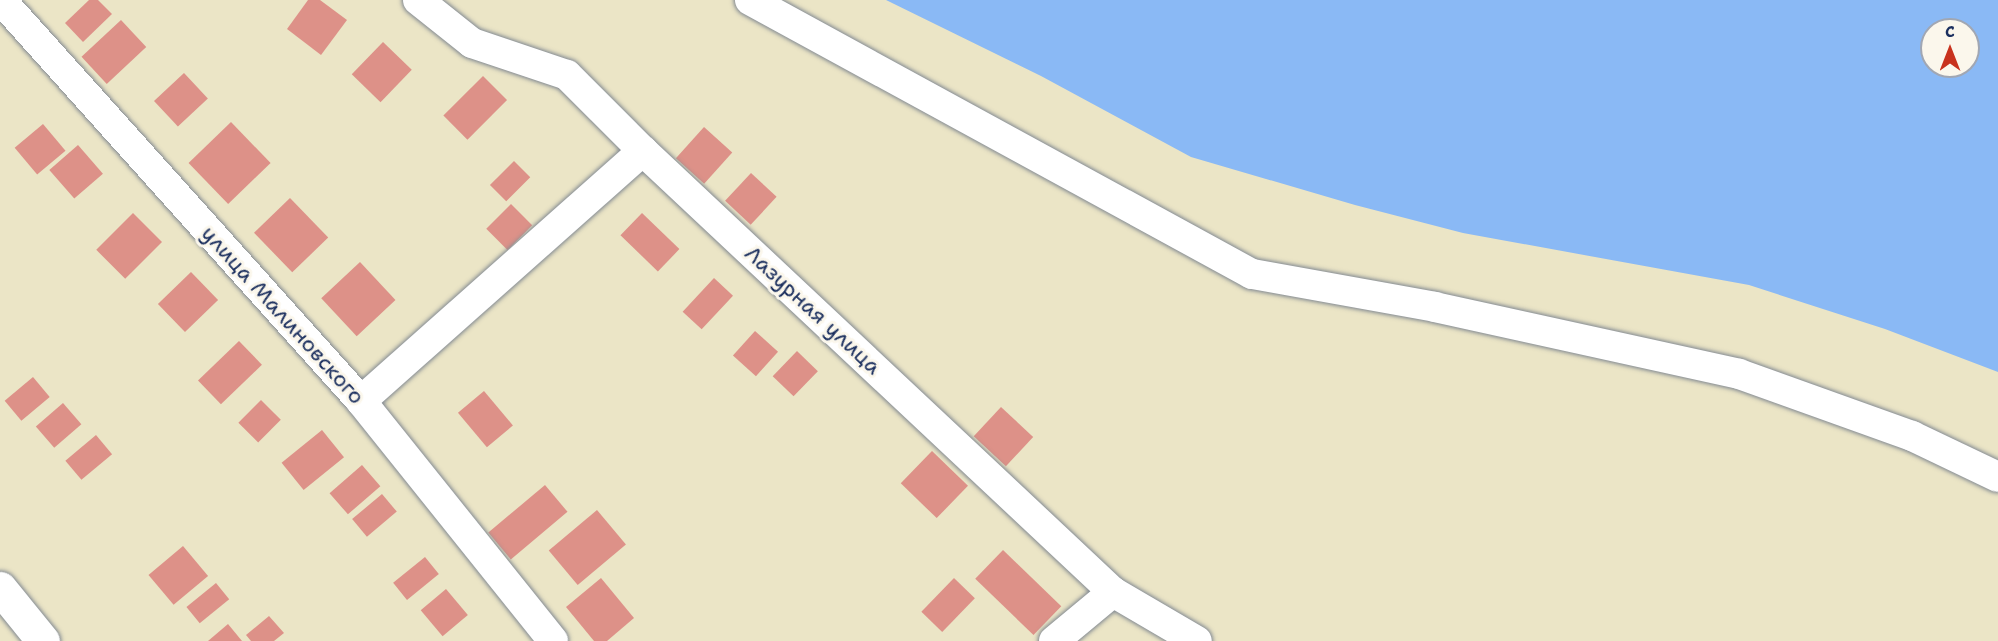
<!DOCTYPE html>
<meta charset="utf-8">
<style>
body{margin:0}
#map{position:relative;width:1998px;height:641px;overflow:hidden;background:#ebe5c6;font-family:"Shantell Sans",sans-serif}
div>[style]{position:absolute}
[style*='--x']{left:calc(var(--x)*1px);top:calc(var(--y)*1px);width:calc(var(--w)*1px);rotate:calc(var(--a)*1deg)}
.water>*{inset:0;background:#8ab9f5}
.building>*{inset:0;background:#dd9188;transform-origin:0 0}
.roads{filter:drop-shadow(0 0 2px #838a92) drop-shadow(0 0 2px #838a92)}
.street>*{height:30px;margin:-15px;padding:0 15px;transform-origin:15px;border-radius:15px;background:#fff}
.secondary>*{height:33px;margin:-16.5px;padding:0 16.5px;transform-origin:16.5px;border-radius:16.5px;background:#fff}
span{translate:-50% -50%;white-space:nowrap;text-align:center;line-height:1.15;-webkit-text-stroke:6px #fbf7ec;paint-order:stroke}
.street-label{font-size:22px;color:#1b2f5e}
.north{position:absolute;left:1920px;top:18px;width:60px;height:60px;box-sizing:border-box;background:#fbf7ec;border:2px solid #a1a7b3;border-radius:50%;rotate:0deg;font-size:16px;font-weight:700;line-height:24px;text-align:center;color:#1b2f5e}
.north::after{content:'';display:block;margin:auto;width:21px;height:27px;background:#c8321e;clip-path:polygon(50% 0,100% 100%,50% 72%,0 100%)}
</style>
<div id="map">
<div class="water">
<div style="clip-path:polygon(evenodd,886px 0,1998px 0,1998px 372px,1885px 329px,1749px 285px,1463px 233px,1355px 205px,1191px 157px,1041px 76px,886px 0,1932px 30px,1968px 30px,1968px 66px,1932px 66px,1932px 30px)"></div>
</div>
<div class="building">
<div style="clip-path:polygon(89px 0,98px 0,112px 14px,83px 42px,65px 23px)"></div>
<div style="clip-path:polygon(308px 0,320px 0,347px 20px,321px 55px,287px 29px)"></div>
<div style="left:121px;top:20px;width:37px;height:54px;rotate:47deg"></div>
<div style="left:383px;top:42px;width:40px;height:45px;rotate:44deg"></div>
<div style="left:184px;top:73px;width:35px;height:41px;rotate:47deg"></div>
<div style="left:483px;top:76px;width:34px;height:56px;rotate:45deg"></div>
<div style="left:231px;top:122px;width:57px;height:59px;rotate:46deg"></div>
<div style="left:43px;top:124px;width:35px;height:37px;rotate:50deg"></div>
<div style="left:704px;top:127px;width:38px;height:42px;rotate:42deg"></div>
<div style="left:78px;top:145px;width:38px;height:38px;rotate:49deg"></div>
<div style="left:514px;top:161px;width:23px;height:34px;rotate:45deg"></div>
<div style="left:751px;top:173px;width:35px;height:38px;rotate:43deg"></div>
<div style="left:290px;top:198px;width:55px;height:50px;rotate:46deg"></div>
<div style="left:511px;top:204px;width:30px;height:35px;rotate:45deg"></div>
<div style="left:133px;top:213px;width:41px;height:52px;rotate:45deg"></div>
<div style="left:642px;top:213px;width:52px;height:31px;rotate:44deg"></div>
<div style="left:360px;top:262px;width:52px;height:53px;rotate:47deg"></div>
<div style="left:191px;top:272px;width:39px;height:46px;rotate:46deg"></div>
<div style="left:714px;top:278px;width:26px;height:46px;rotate:43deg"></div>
<div style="left:755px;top:331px;width:31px;height:33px;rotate:42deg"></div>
<div style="left:239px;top:341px;width:33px;height:57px;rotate:46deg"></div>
<div style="left:797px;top:351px;width:29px;height:35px;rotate:44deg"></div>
<div style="left:33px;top:377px;width:26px;height:37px;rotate:50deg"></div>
<div style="left:484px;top:391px;width:45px;height:34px;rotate:50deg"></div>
<div style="left:261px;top:400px;width:28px;height:32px;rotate:45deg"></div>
<div style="left:63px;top:403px;width:28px;height:36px;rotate:49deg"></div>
<div style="left:1001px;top:407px;width:44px;height:40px;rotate:43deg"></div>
<div style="left:322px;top:430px;width:35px;height:52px;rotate:51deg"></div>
<div style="left:96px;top:435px;width:25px;height:40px;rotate:50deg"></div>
<div style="left:932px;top:451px;width:50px;height:45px;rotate:44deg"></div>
<div style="left:362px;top:465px;width:28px;height:43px;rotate:49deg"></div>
<div style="left:545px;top:485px;width:35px;height:74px;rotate:50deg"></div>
<div style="left:382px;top:494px;width:23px;height:39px;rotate:50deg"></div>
<div style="left:597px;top:510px;width:45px;height:63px;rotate:50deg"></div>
<div style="left:183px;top:546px;width:39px;height:45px;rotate:50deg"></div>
<div style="left:1003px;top:550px;width:81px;height:40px;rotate:44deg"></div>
<div style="left:425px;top:557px;width:22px;height:41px;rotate:51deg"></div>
<div style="clip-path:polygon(601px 578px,634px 618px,607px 641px,594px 641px,566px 607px)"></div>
<div style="left:954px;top:578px;width:29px;height:47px;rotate:44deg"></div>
<div style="left:216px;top:583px;width:21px;height:38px;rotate:51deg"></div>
<div style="left:446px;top:589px;width:34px;height:33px;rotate:50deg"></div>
<div style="clip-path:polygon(269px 616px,284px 633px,274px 641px,251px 641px,246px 635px)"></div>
<div style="clip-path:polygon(228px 624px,242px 641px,208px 641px)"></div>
</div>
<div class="roads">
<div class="street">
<div style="--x:1;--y:0;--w:539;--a:48.08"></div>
<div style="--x:361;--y:401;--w:307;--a:51.3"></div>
<div style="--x:418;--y:0;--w:69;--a:38.5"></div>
<div style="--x:472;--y:43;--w:100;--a:18.6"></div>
<div style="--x:567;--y:75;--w:107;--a:45"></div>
<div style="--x:643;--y:151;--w:645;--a:43.18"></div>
<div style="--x:1113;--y:592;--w:97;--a:30.3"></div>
<div style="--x:750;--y:0;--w:572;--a:28.63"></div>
<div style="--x:1252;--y:274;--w:186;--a:10.2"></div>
<div style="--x:1435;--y:307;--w:311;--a:12.4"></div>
<div style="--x:1739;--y:374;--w:184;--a:19.7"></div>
<div style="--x:1912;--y:436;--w:95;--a:25.5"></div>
<div style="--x:361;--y:401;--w:377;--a:-41.6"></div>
<div style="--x:1054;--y:641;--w:77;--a:-39.7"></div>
</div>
<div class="secondary">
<div style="--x:0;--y:588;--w:68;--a:50.9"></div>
</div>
</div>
<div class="street-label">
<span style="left:813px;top:310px;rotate:43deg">Лазурная улица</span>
<span style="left:283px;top:315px;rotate:48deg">улица Малиновского</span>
</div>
<div class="north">С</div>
</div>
